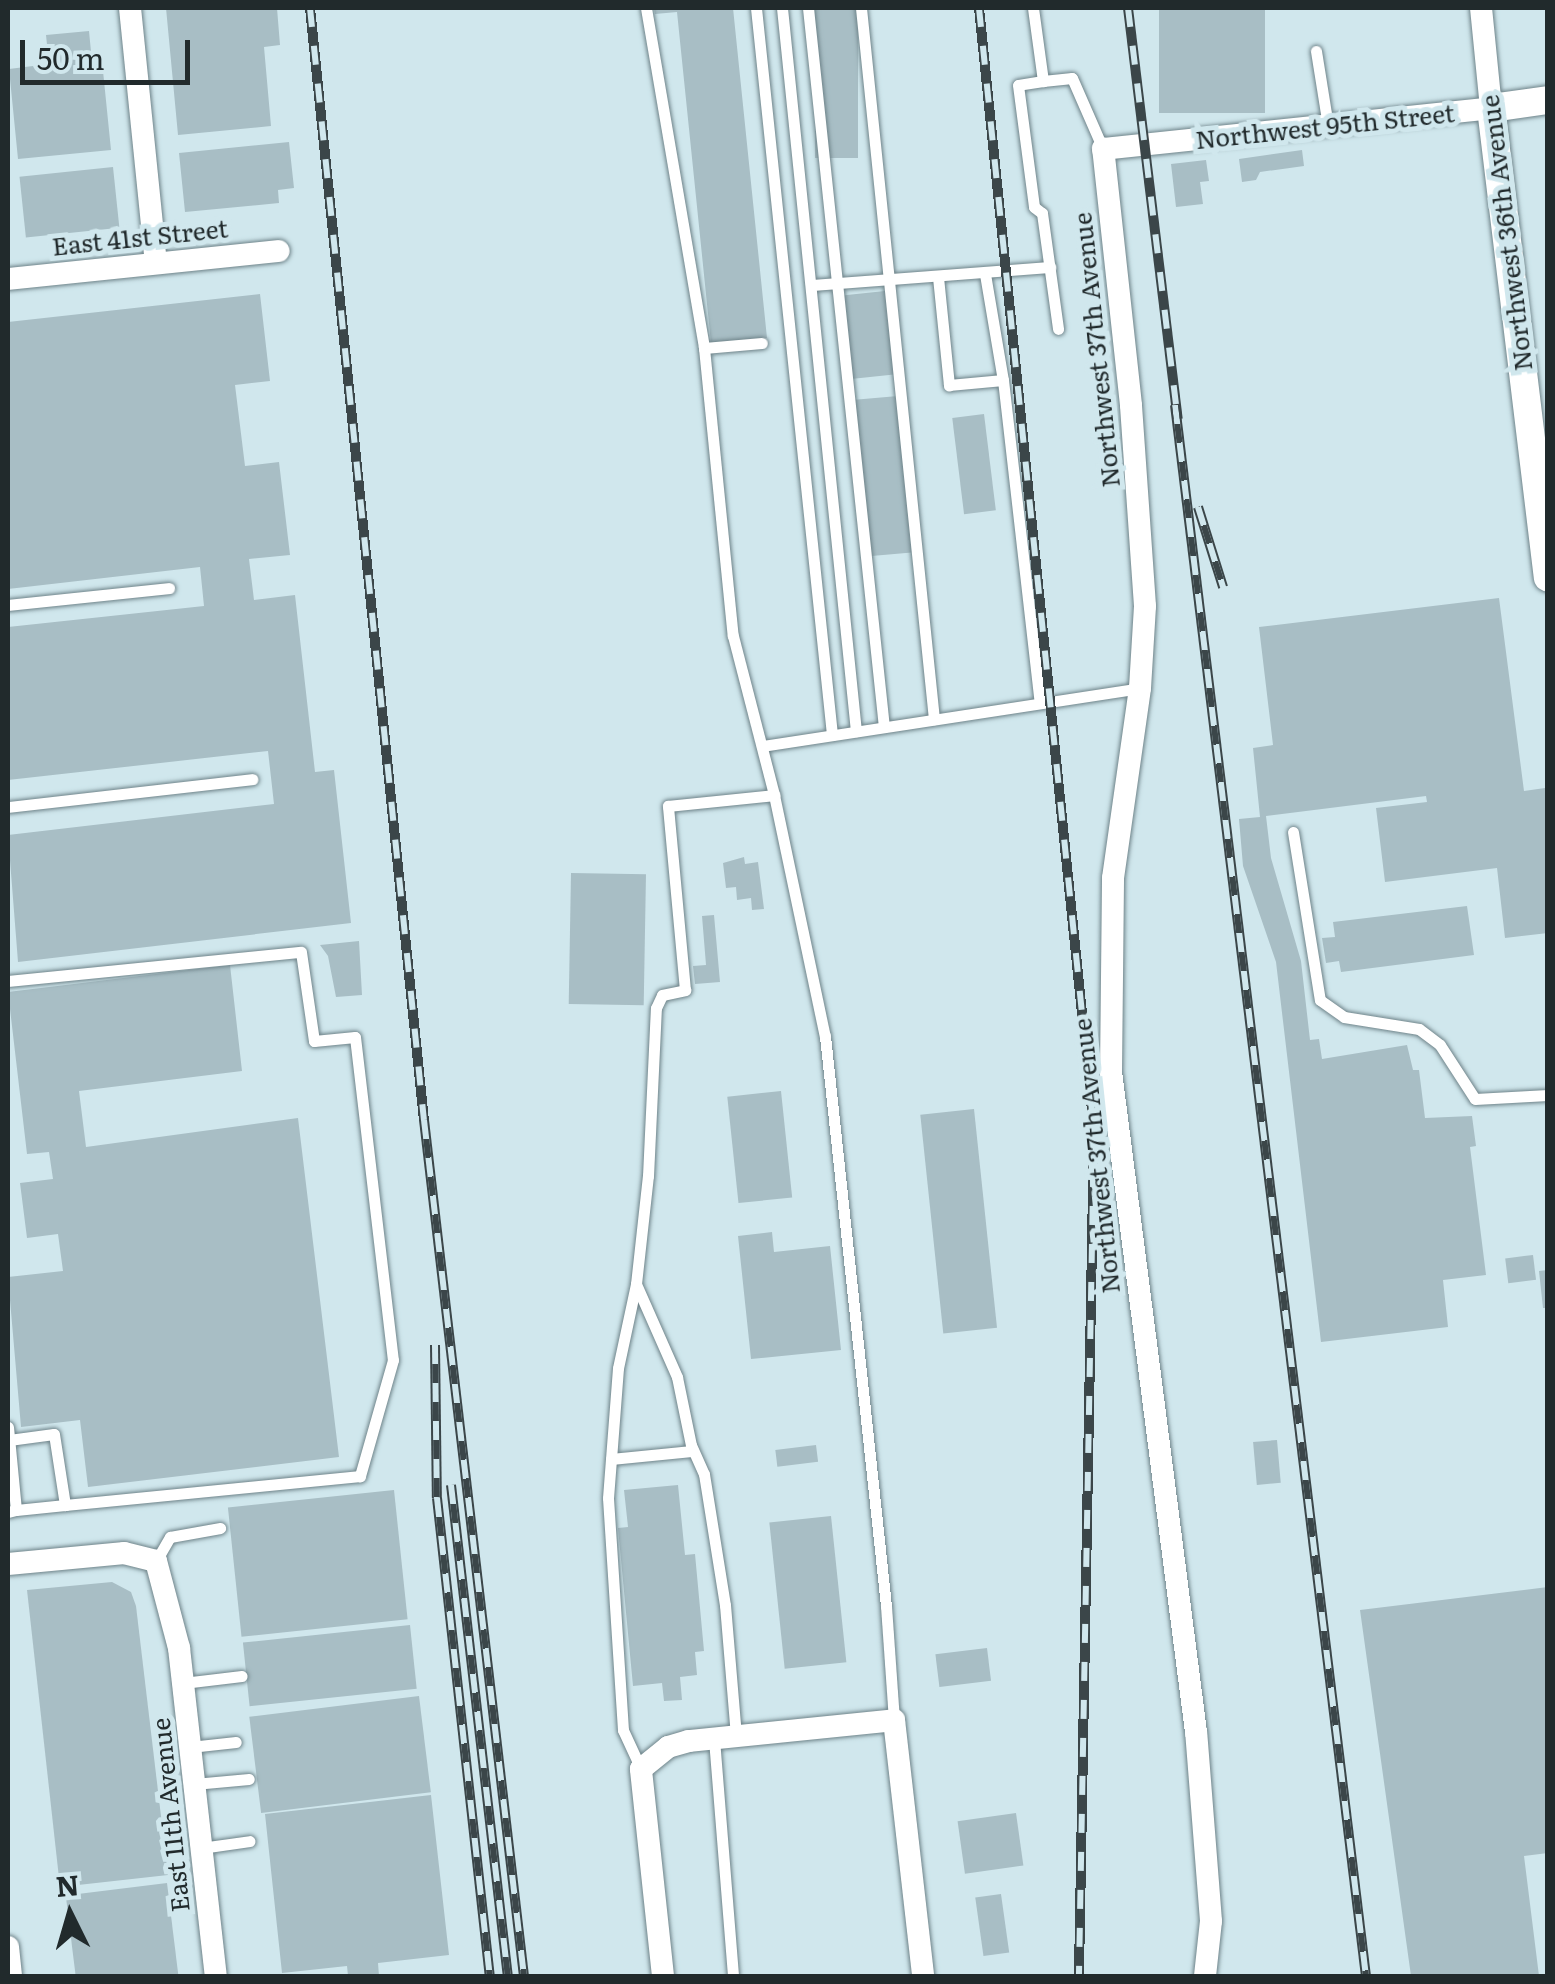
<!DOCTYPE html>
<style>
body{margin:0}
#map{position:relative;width:1555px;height:1984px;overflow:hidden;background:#d0e7ed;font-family:Literata,serif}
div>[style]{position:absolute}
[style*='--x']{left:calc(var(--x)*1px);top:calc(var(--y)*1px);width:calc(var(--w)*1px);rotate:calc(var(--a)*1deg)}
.building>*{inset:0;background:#a8bec5;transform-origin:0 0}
.roads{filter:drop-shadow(0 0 2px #6e8389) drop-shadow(0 0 2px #6e8389)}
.service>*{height:11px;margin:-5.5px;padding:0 5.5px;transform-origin:5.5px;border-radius:5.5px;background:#fff}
.minor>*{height:22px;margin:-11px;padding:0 11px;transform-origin:11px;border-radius:11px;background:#fff}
.tertiary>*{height:28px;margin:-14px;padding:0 14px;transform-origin:14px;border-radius:14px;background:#fff}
.rail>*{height:10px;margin-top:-5px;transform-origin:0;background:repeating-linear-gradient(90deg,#d0e7ed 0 19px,#3b4649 0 38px);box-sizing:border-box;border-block:2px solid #3b4649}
span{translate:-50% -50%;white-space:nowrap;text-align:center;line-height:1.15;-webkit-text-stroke:10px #d0e7ed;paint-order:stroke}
.street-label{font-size:25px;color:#212a2c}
.frame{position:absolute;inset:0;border:10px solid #212a2c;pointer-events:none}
.north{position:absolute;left:20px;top:1864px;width:100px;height:100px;-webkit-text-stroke:8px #d0e7ed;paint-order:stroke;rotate:355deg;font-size:28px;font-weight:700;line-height:40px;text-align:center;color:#212a2c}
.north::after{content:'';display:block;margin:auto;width:35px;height:45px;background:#212a2c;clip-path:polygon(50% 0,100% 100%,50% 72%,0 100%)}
.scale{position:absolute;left:20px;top:40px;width:170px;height:45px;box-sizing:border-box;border:5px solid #212a2c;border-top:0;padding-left:12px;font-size:30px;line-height:35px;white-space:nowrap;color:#212a2c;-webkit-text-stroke:8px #d0e7ed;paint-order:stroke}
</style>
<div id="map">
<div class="building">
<div style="clip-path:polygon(166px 8px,277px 8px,280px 45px,264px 47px,271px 126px,178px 135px)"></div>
<div style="clip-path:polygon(654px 8px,733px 8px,767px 338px,711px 343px,677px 12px,655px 14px)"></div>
<div style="left:815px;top:8px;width:43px;height:150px"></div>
<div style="left:1159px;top:8px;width:106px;height:105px"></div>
<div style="clip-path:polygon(89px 31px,92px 62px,102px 61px,111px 150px,18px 159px,9px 69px,49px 64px,46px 35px)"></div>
<div style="clip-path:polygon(289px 142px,294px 188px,278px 190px,279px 203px,185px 212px,179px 153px)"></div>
<div style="clip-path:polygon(1302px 150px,1304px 166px,1260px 172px,1256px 180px,1242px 182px,1239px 159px)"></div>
<div style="clip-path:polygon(1206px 160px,1209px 181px,1200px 182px,1203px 204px,1176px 207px,1171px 164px)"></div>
<div style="left:113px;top:167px;width:61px;height:94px;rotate:84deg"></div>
<div style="left:885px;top:291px;width:84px;height:43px;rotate:84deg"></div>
<div style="clip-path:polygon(260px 294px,270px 381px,235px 385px,245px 466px,279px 462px,290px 555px,249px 559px,254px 600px,295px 595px,315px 772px,334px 770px,351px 923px,18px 962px,8px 835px,274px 804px,268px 751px,8px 780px,8px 627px,204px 606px,200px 567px,8px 589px,8px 322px)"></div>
<div style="left:898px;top:396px;width:157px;height:46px;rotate:85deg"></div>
<div style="left:984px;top:414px;width:97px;height:32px;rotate:83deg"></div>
<div style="clip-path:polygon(1499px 598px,1524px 791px,1545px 788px,1548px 933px,1505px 938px,1497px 868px,1385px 882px,1376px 808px,1427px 802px,1426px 796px,1266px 816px,1271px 858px,1301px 961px,1310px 1040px,1319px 1039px,1322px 1059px,1407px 1045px,1413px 1070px,1419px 1070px,1425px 1118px,1472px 1116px,1476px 1146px,1470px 1147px,1486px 1275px,1443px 1280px,1448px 1327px,1321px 1342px,1276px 962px,1243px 866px,1239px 819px,1260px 817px,1253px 748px,1273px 745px,1259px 627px)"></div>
<div style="clip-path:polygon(744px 857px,745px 864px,758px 862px,764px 909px,752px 910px,751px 898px,737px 900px,736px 887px,726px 888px,723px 863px)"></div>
<div style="left:571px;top:873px;width:75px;height:131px;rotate:1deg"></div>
<div style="clip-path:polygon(1467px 906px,1474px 955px,1341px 972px,1339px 961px,1326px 963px,1322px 938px,1335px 937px,1333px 922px)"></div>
<div style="clip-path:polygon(714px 915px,720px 982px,695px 984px,693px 966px,706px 965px,702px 916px)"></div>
<div style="clip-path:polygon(359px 941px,362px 995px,336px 997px,328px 956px,320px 945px)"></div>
<div style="clip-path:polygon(230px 965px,242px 1071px,79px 1091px,86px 1147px,298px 1118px,339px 1457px,88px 1487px,80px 1420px,21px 1427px,8px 1277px,63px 1271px,58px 1234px,27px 1238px,20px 1183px,53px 1179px,49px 1152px,27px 1154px,8px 992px)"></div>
<div style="left:781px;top:1091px;width:107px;height:54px;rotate:84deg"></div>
<div style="left:974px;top:1109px;width:220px;height:54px;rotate:84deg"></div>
<div style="clip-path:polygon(772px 1232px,774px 1252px,830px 1246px,841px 1350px,751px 1359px,738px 1236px)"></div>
<div style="left:1533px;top:1255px;width:25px;height:28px;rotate:83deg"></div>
<div style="clip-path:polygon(1548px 1270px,1548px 1308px,1543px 1308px,1539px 1271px)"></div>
<div style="left:1277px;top:1440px;width:43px;height:24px;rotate:85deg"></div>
<div style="left:816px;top:1445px;width:17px;height:41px;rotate:83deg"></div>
<div style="clip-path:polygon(678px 1485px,685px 1555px,695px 1554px,704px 1651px,695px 1652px,697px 1675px,680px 1677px,682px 1700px,664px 1701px,662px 1683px,633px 1686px,618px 1528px,628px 1527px,624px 1490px)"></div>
<div style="left:394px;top:1490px;width:130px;height:167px;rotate:84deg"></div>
<div style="left:831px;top:1516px;width:147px;height:62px;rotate:84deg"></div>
<div style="clip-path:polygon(112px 1582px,131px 1592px,136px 1606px,168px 1875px,60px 1887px,27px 1590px)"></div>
<div style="clip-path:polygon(1548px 1587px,1548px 1853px,1524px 1856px,1539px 1976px,1411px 1976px,1360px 1610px)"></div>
<div style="left:410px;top:1625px;width:64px;height:168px;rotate:84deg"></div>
<div style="left:987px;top:1648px;width:33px;height:52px;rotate:83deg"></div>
<div style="left:419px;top:1696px;width:97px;height:171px;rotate:83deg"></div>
<div style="clip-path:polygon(431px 1795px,449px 1955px,378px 1963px,379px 1976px,348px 1976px,347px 1966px,282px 1973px,265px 1814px)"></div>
<div style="left:1016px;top:1813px;width:53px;height:59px;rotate:82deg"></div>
<div style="left:167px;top:1883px;width:94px;height:102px;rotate:83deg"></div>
<div style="left:1001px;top:1894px;width:59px;height:26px;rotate:82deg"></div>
</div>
<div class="roads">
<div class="service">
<div style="--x:646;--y:8;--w:345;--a:80.3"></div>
<div style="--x:704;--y:348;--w:289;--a:84.3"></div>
<div style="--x:733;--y:636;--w:164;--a:75.5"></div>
<div style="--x:774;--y:795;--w:246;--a:78.1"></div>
<div style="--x:825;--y:1036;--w:573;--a:83.89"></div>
<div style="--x:886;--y:1606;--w:114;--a:86"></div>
<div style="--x:756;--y:8;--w:731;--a:84.03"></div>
<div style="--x:782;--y:8;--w:727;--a:84.16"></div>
<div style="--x:808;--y:8;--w:723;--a:83.97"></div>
<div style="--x:861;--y:8;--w:715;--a:84.14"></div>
<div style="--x:1033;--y:8;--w:74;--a:82.2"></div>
<div style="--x:1043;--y:81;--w:29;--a:-6"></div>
<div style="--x:1072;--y:78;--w:77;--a:66.4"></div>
<div style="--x:1316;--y:51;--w:76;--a:80.9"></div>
<div style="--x:1043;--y:81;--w:25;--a:171"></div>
<div style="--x:1018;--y:85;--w:123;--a:82.5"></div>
<div style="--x:1034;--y:207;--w:10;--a:37"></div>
<div style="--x:1042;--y:213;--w:117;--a:82.1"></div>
<div style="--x:985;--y:274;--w:108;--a:80.4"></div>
<div style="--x:1003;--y:380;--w:325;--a:83.5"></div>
<div style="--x:938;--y:277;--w:109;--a:84.2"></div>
<div style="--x:949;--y:385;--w:54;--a:-5.3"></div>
<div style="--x:811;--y:285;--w:240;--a:-4.3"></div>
<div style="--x:704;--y:348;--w:58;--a:-4.9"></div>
<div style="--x:8;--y:605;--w:162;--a:-6"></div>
<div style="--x:762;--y:746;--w:382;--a:-8.7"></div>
<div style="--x:8;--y:807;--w:246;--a:-6.5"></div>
<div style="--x:1293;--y:832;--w:170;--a:80.9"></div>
<div style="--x:1320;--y:1000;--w:29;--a:35"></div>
<div style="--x:1344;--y:1017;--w:76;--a:9.1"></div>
<div style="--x:1419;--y:1029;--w:26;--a:37"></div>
<div style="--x:1440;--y:1045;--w:64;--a:57.1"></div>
<div style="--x:1475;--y:1099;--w:73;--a:-3.1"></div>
<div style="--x:8;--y:981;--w:294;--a:-5.7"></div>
<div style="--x:301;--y:952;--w:90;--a:81.7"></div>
<div style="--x:314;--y:1041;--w:41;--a:-5.6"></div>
<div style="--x:355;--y:1037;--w:325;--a:83.3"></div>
<div style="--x:393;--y:1360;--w:121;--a:105.9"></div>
<div style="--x:360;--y:1476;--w:296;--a:174.4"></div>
<div style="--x:636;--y:1284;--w:102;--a:66.2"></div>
<div style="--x:677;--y:1377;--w:69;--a:78.4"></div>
<div style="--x:691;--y:1445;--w:32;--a:66"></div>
<div style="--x:704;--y:1474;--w:133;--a:80.9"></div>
<div style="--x:725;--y:1605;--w:132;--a:85.2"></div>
<div style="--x:8;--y:1427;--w:83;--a:84.5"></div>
<div style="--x:16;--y:1510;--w:8;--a:166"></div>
<div style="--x:9;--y:1440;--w:45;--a:-7.6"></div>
<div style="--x:54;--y:1434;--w:72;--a:81.2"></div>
<div style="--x:65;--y:1505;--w:49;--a:174.2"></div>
<div style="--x:611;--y:1459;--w:81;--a:-5.6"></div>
<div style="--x:156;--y:1561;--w:28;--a:-60"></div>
<div style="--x:170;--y:1537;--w:51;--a:-10.2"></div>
<div style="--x:183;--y:1683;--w:59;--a:-6.8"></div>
<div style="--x:714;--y:1739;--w:238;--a:85.4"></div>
<div style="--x:190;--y:1747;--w:46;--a:-6.2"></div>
<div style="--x:641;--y:1769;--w:43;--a:-114.8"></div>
<div style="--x:623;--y:1730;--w:232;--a:-93.7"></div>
<div style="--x:608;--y:1498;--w:130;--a:-85.6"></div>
<div style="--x:618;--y:1368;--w:86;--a:-77.9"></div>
<div style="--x:636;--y:1284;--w:109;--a:-83.7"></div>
<div style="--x:648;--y:1176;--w:168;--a:-87.3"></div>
<div style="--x:656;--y:1008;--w:14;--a:-65"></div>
<div style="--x:662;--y:995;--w:24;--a:-12"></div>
<div style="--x:685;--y:990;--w:185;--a:-95.3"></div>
<div style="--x:668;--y:806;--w:107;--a:-5.9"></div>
<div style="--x:194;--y:1784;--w:55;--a:-5.2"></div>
<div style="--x:201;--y:1848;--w:49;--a:-8.1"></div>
</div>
<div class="minor">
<div style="--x:130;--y:8;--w:255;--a:84.2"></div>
<div style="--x:8;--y:279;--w:272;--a:-5.9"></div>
<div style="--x:8;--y:1564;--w:117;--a:-5.4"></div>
<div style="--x:124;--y:1553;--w:33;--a:14"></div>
<div style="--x:156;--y:1561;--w:90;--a:75.2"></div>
<div style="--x:179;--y:1648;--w:330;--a:83.6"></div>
<div style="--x:8;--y:1947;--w:29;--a:84"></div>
<div style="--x:663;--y:1976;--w:208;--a:-96.1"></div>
<div style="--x:641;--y:1769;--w:35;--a:-39"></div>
<div style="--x:668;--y:1747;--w:22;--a:-16"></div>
<div style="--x:689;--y:1741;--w:206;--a:-5.8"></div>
<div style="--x:894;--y:1720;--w:258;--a:83.5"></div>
<div style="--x:1205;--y:1976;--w:55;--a:-83.8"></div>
<div style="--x:1211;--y:1921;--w:190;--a:-94.5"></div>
<div style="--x:1196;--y:1732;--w:665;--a:-97.34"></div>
<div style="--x:1111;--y:1072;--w:194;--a:-89.4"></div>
<div style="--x:1113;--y:878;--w:192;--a:-81.9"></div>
<div style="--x:1140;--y:688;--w:82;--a:-86.5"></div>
<div style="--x:1145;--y:606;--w:201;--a:-94"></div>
<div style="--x:1131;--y:405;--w:258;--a:-96.2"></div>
<div style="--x:1103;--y:149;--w:390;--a:-6"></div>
<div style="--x:1491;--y:108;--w:100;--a:-95.7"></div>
</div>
<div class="tertiary">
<div style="--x:1548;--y:100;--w:58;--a:172"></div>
<div style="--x:1491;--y:108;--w:473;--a:83.1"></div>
</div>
</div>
<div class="rail">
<div style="--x:310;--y:8;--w:1118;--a:84.15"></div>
<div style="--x:424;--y:1120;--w:862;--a:83.34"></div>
<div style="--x:979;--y:8;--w:1128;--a:84.15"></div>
<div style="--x:1094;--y:1130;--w:846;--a:91.02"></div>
<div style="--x:1128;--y:8;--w:414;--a:83.1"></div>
<div style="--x:1175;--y:405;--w:1583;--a:83.07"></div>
<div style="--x:1198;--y:507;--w:84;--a:72.6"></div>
<div style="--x:435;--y:1345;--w:153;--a:89.3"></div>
<div style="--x:437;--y:1498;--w:481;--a:83.7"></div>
<div style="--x:451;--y:1485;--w:494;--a:83.4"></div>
</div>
<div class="street-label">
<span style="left:1325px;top:126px;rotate:-6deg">Northwest 95th Street</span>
<span style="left:1506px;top:233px;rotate:-97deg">Northwest 36th Avenue</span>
<span style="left:140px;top:237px;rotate:-6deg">East 41st Street</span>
<span style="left:1096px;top:350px;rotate:-96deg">Northwest 37th Avenue</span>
<span style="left:1096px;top:1156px;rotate:-96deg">Northwest 37th Avenue</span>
<span style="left:170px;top:1815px;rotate:-96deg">East 11th Avenue</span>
</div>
<div class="frame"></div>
<div class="north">N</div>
<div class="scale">50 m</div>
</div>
